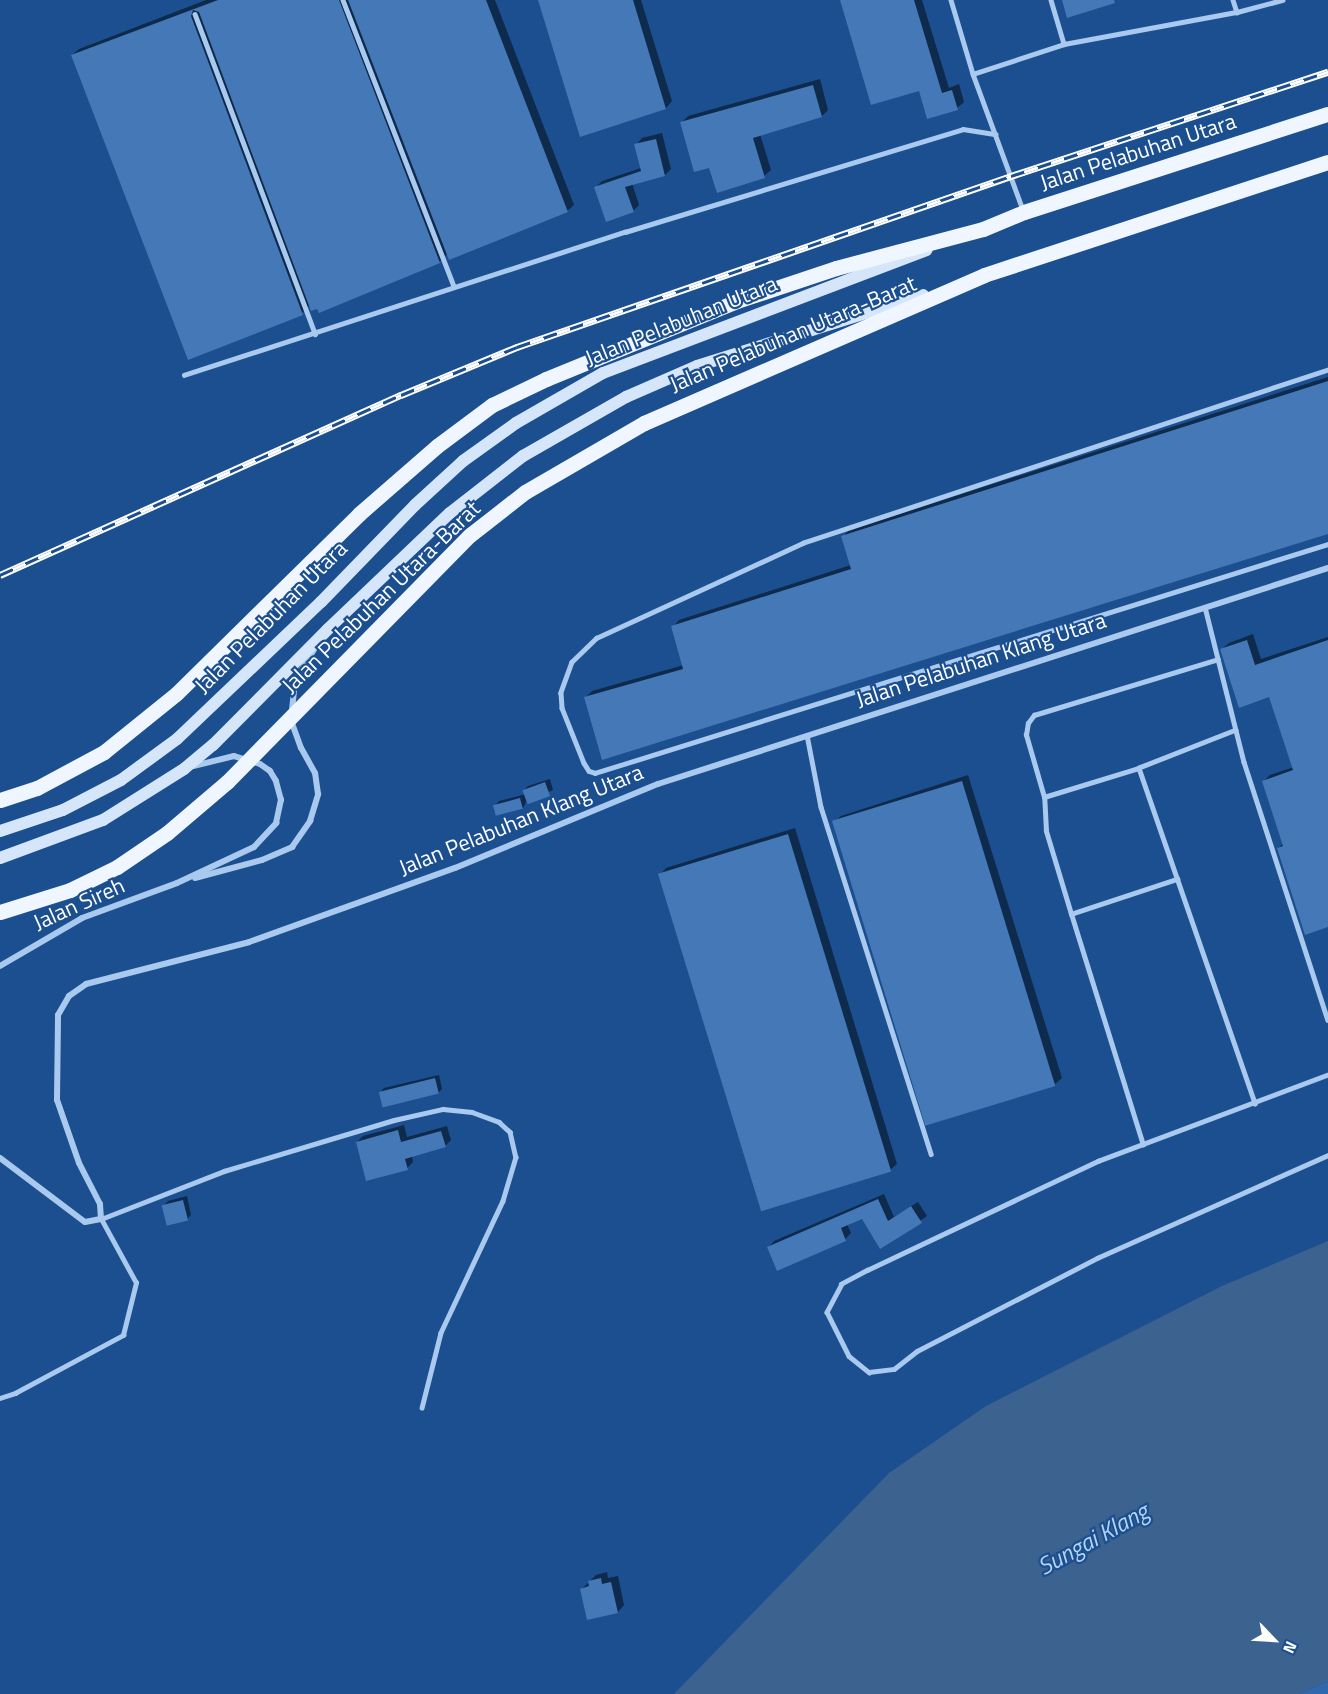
<!DOCTYPE html>
<style>
body{margin:0}
#map{position:relative;width:1328px;height:1694px;overflow:hidden;background:#1b4f8f;font-family:"Titillium Web",sans-serif}
div>[style]{position:absolute}
[style*='--x']{left:calc(var(--x)*1px);top:calc(var(--y)*1px);width:calc(var(--w)*1px);rotate:calc(var(--a)*1deg)}
.green>*{inset:0;background:#2e69ad}
.water>*{inset:0;background:#3c6290}
.shadow>*{inset:0;background:#0007}
.building>*{inset:0;background:#4478b7;transform-origin:0 0}
.lane>*{height:4.5px;margin:-2.25px;padding:0 2.25px;transform-origin:2.25px;border-radius:2.25px;background:#a9c9ee}
.street>*{height:6px;margin:-3px;padding:0 3px;transform-origin:3px;border-radius:3px;background:#a9c9ee}
.secondary>*{height:12px;margin:-6px;padding:0 6px;transform-origin:6px;border-radius:6px;background:#d6e6fa}
.primary>*{height:15px;margin:-7.5px;padding:0 7.5px;transform-origin:7.5px;border-radius:7.5px;background:#f0f6ff}
.rail>*{height:7px;margin-top:-3.5px;transform-origin:0;background:repeating-linear-gradient(90deg,#1b4f8f 0 14px,#fff 0 28px);box-sizing:border-box;border-block:2px solid #fff}
.primary-bridge>*{height:15px;margin:-7.5px;padding:0 7.5px;transform-origin:7.5px;border-radius:7.5px;background:#f0f6ff}
span{translate:-50% -50%;white-space:nowrap;text-align:center;line-height:1.15;-webkit-text-stroke:4.5px #1b4f8f;paint-order:stroke}
.street-label{font-size:22px;color:#fff}
.water-label{font-size:24px;color:#b5d3f5;font-style:italic}
.north{position:absolute;left:1244px;top:1610px;width:60px;height:60px;-webkit-text-stroke:4px #1b4f8f;paint-order:stroke;rotate:115deg;font-size:16px;font-weight:700;line-height:24px;text-align:center;color:#fff}
.north::after{content:'';display:block;margin:auto;width:21px;height:27px;background:#fff;clip-path:polygon(50% 0,100% 100%,50% 72%,0 100%)}
</style>
<div id="map">
<div class="green">
<div style="clip-path:polygon(1328px 1681px,1328px 1694px,1299px 1694px)"></div>
</div>
<div class="water">
<div style="clip-path:polygon(1328px 1241px,1328px 1681px,1299px 1694px,674px 1694px,889px 1473px,986px 1406px,1222px 1286px)"></div>
</div>
<div class="shadow">
<div style="clip-path:polygon(206px 0,495px 0,574px 205px,567px 211px,448px 253px,439px 262px,318px 307px,310px 305px,302px 313px,72px 55px,79px 49px)"></div>
<div style="clip-path:polygon(540px 0,641px 0,672px 101px,666px 108px,581px 135px)"></div>
<div style="clip-path:polygon(841px 0,922px 0,949px 88px,959px 84px,964px 102px,957px 108px,920px 89px)"></div>
<div style="clip-path:polygon(820px 79px,828px 110px,822px 116px,760px 134px,771px 170px,764px 176px,710px 166px,682px 122px,688px 116px)"></div>
<div style="clip-path:polygon(662px 133px,671px 169px,665px 175px,632px 183px,639px 205px,633px 211px,596px 187px,602px 181px,641px 168px,636px 145px,642px 138px)"></div>
<div style="clip-path:polygon(1328px 377px,1328px 533px,586px 697px,592px 691px,684px 665px,673px 627px,679px 620px,851px 565px,843px 537px,849px 530px)"></div>
<div style="clip-path:polygon(1253px 634px,1261px 659px,1328px 637px,1328px 926px,1278px 848px,1284px 843px,1263px 782px,1270px 775px,1294px 767px,1270px 695px,1222px 649px,1229px 643px)"></div>
<div style="clip-path:polygon(968px 775px,1062px 1078px,1055px 1084px,834px 822px,841px 816px)"></div>
<div style="clip-path:polygon(550px 779px,553px 790px,526px 802px,523px 808px,495px 806px,499px 801px,526px 794px,524px 790px,528px 786px)"></div>
<div style="clip-path:polygon(795px 828px,897px 1164px,890px 1170px,660px 875px,666px 868px)"></div>
<div style="clip-path:polygon(439px 1075px,442px 1089px,438px 1093px,380px 1092px,384px 1088px)"></div>
<div style="clip-path:polygon(404px 1125px,407px 1137px,447px 1126px,451px 1140px,445px 1146px,412px 1156px,413px 1162px,407px 1168px,357px 1142px,363px 1136px)"></div>
<div style="clip-path:polygon(884px 1194px,894px 1217px,918px 1202px,927px 1216px,881px 1247px,863px 1217px,847px 1224px,851px 1233px,845px 1239px,778px 1269px,769px 1247px,774px 1241px)"></div>
<div style="clip-path:polygon(187px 1196px,191px 1215px,187px 1219px,164px 1205px,168px 1201px)"></div>
<div style="clip-path:polygon(607px 1572px,608px 1578px,618px 1576px,624px 1605px,618px 1612px,582px 1589px,596px 1575px)"></div>
</div>
<div class="building">
<div style="clip-path:polygon(218px 0,339px 0,440px 263px,319px 313px,317px 309px,311px 311px,199px 12px,193px 10px,191px 16px,303px 315px,188px 360px,71px 55px)"></div>
<div style="clip-path:polygon(348px 0,486px 0,568px 212px,449px 260px)"></div>
<div style="clip-path:polygon(538px 0,633px 0,666px 109px,580px 137px)"></div>
<div style="clip-path:polygon(840px 0,914px 0,942px 93px,952px 90px,958px 110px,927px 119px,919px 91px,871px 105px)"></div>
<div style="clip-path:polygon(1062px 0,1114px 0,1115px 3px,1067px 18px)"></div>
<div style="clip-path:polygon(813px 85px,822px 117px,753px 138px,765px 178px,717px 193px,709px 168px,694px 172px,680px 122px)"></div>
<div style="clip-path:polygon(656px 139px,665px 176px,625px 187px,634px 212px,606px 222px,594px 187px,641px 171px,634px 144px)"></div>
<div style="clip-path:polygon(1328px 381px,1328px 534px,602px 760px,584px 697px,683px 669px,671px 626px,851px 569px,841px 536px)"></div>
<div style="clip-path:polygon(1247px 640px,1255px 665px,1328px 640px,1328px 927px,1305px 935px,1277px 848px,1283px 846px,1262px 781px,1293px 770px,1269px 697px,1239px 708px,1220px 649px)"></div>
<div style="left:962px;top:781px;width:319px;height:136px;rotate:73deg"></div>
<div style="left:545px;top:782px;width:15px;height:24px;rotate:70deg"></div>
<div style="left:520px;top:798px;width:11px;height:28px;rotate:75deg"></div>
<div style="left:788px;top:834px;width:353px;height:136px;rotate:73deg"></div>
<div style="left:435px;top:1078px;width:16px;height:58px;rotate:76deg"></div>
<div style="clip-path:polygon(398px 1130px,401px 1142px,441px 1131px,446px 1147px,405px 1159px,408px 1170px,366px 1181px,356px 1142px)"></div>
<div style="clip-path:polygon(878px 1199px,888px 1221px,911px 1206px,922px 1223px,880px 1249px,862px 1219px,841px 1228px,846px 1241px,777px 1271px,767px 1247px)"></div>
<div style="left:183px;top:1200px;width:21px;height:22px;rotate:76deg"></div>
<div style="clip-path:polygon(601px 1578px,602px 1584px,611px 1582px,618px 1613px,587px 1620px,580px 1589px,589px 1586px,588px 1581px)"></div>
</div>
<div class="lane">
<div style="--x:343;--y:0;--w:307;--a:68.8"></div>
<div style="--x:951;--y:0;--w:77;--a:73.4"></div>
<div style="--x:973;--y:74;--w:145;--a:69.8"></div>
<div style="--x:1051;--y:0;--w:46;--a:73.5"></div>
<div style="--x:1233;--y:0;--w:13;--a:72"></div>
<div style="--x:195;--y:14;--w:342;--a:69.4"></div>
<div style="--x:973;--y:74;--w:96;--a:-18.2"></div>
<div style="--x:1064;--y:44;--w:176;--a:-10.5"></div>
<div style="--x:1237;--y:12;--w:47;--a:-14.9"></div>
<div style="--x:1328;--y:370;--w:552;--a:161.73"></div>
<div style="--x:804;--y:543;--w:228;--a:155.3"></div>
<div style="--x:597;--y:638;--w:35;--a:136"></div>
<div style="--x:572;--y:662;--w:33;--a:110"></div>
<div style="--x:561;--y:693;--w:15;--a:86"></div>
<div style="--x:562;--y:708;--w:59;--a:68.2"></div>
<div style="--x:584;--y:763;--w:9;--a:58"></div>
<div style="--x:589;--y:771;--w:6;--a:18"></div>
<div style="--x:595;--y:773;--w:768;--a:-17.35"></div>
<div style="--x:184;--y:375;--w:464;--a:-18"></div>
<div style="--x:625;--y:232;--w:353;--a:-16.9"></div>
<div style="--x:963;--y:129;--w:33;--a:9"></div>
<div style="--x:1205;--y:607;--w:160;--a:75.9"></div>
<div style="--x:1244;--y:762;--w:271;--a:72"></div>
<div style="--x:1236;--y:730;--w:104;--a:158.6"></div>
<div style="--x:1139;--y:768;--w:355;--a:70.9"></div>
<div style="--x:807;--y:735;--w:73;--a:79"></div>
<div style="--x:821;--y:807;--w:364;--a:72.4"></div>
<div style="--x:1044;--y:797;--w:99;--a:-17"></div>
<div style="--x:1071;--y:914;--w:87;--a:-106.8"></div>
<div style="--x:1046;--y:831;--w:34;--a:-93"></div>
<div style="--x:1044;--y:797;--w:65;--a:-106.2"></div>
<div style="--x:1026;--y:735;--w:12;--a:-81"></div>
<div style="--x:1028;--y:723;--w:10;--a:-53"></div>
<div style="--x:1034;--y:715;--w:192;--a:-16.9"></div>
<div style="--x:1328;--y:1075;--w:245;--a:159.4"></div>
<div style="--x:1099;--y:1161;--w:255;--a:154.7"></div>
<div style="--x:868;--y:1270;--w:30;--a:152"></div>
<div style="--x:842;--y:1284;--w:32;--a:118"></div>
<div style="--x:827;--y:1312;--w:49;--a:63.4"></div>
<div style="--x:849;--y:1356;--w:26;--a:39"></div>
<div style="--x:869;--y:1372;--w:25;--a:-7"></div>
<div style="--x:894;--y:1369;--w:29;--a:-38"></div>
<div style="--x:917;--y:1351;--w:203;--a:-27.3"></div>
<div style="--x:1097;--y:1258;--w:253;--a:-24"></div>
<div style="--x:1143;--y:1145;--w:242;--a:-107.3"></div>
<div style="--x:1071;--y:914;--w:112;--a:-18.3"></div>
<div style="--x:0;--y:1398;--w:16;--a:-18"></div>
<div style="--x:15;--y:1393;--w:123;--a:-28.2"></div>
<div style="--x:123;--y:1335;--w:54;--a:-76"></div>
<div style="--x:136;--y:1283;--w:73;--a:-118.7"></div>
<div style="--x:101;--y:1219;--w:132;--a:-21.3"></div>
<div style="--x:224;--y:1171;--w:177;--a:-16.7"></div>
<div style="--x:394;--y:1120;--w:50;--a:-12.7"></div>
<div style="--x:443;--y:1109;--w:29;--a:6"></div>
<div style="--x:472;--y:1112;--w:29;--a:20"></div>
<div style="--x:499;--y:1122;--w:15;--a:42"></div>
<div style="--x:510;--y:1132;--w:26;--a:77"></div>
<div style="--x:516;--y:1157;--w:46;--a:106.5"></div>
<div style="--x:503;--y:1201;--w:146;--a:115.2"></div>
<div style="--x:441;--y:1333;--w:77;--a:104.2"></div>
</div>
<div class="street">
<div style="--x:292;--y:710;--w:30;--a:-84"></div>
<div style="--x:295;--y:680;--w:38;--a:-58"></div>
<div style="--x:195;--y:878;--w:69;--a:-15"></div>
<div style="--x:262;--y:860;--w:33;--a:-23"></div>
<div style="--x:292;--y:847;--w:32;--a:-55"></div>
<div style="--x:310;--y:821;--w:28;--a:-73"></div>
<div style="--x:318;--y:794;--w:21;--a:-98"></div>
<div style="--x:315;--y:773;--w:29;--a:-119"></div>
<div style="--x:301;--y:748;--w:30;--a:-110"></div>
<div style="--x:0;--y:966;--w:95;--a:-30.3"></div>
<div style="--x:82;--y:918;--w:101;--a:-20.2"></div>
<div style="--x:177;--y:883;--w:85;--a:-25.1"></div>
<div style="--x:254;--y:847;--w:33;--a:-47"></div>
<div style="--x:276;--y:823;--w:24;--a:-78"></div>
<div style="--x:281;--y:800;--w:20;--a:-105"></div>
<div style="--x:276;--y:781;--w:12;--a:-121"></div>
<div style="--x:270;--y:771;--w:12;--a:-145"></div>
<div style="--x:260;--y:764;--w:27;--a:-163"></div>
<div style="--x:234;--y:756;--w:41;--a:166"></div>
<div style="--x:0;--y:1158;--w:106;--a:37"></div>
<div style="--x:85;--y:1222;--w:16;--a:-11"></div>
<div style="--x:101;--y:1219;--w:15;--a:-94"></div>
<div style="--x:100;--y:1204;--w:46;--a:-117.1"></div>
<div style="--x:79;--y:1163;--w:67;--a:-109.2"></div>
<div style="--x:57;--y:1100;--w:85;--a:-89.3"></div>
<div style="--x:58;--y:1015;--w:22;--a:-60"></div>
<div style="--x:69;--y:996;--w:21;--a:-35"></div>
<div style="--x:86;--y:984;--w:168;--a:-14.4"></div>
<div style="--x:249;--y:942;--w:219;--a:-19.8"></div>
<div style="--x:455;--y:868;--w:220;--a:-22.5"></div>
<div style="--x:658;--y:784;--w:704;--a:-17.87"></div>
</div>
<div class="secondary">
<div style="--x:0;--y:831;--w:66;--a:-18.4"></div>
<div style="--x:63;--y:810;--w:65;--a:-27.3"></div>
<div style="--x:121;--y:780;--w:69;--a:-36.2"></div>
<div style="--x:177;--y:739;--w:199;--a:-43.6"></div>
<div style="--x:321;--y:602;--w:135;--a:-45.9"></div>
<div style="--x:415;--y:505;--w:65;--a:-42.5"></div>
<div style="--x:463;--y:461;--w:65;--a:-35.6"></div>
<div style="--x:516;--y:423;--w:100;--a:-29.9"></div>
<div style="--x:603;--y:373;--w:346;--a:-20.8"></div>
<div style="--x:0;--y:858;--w:110;--a:-20.3"></div>
<div style="--x:103;--y:820;--w:96;--a:-32.2"></div>
<div style="--x:184;--y:769;--w:38;--a:-40"></div>
<div style="--x:213;--y:745;--w:163;--a:-45.2"></div>
<div style="--x:328;--y:629;--w:168;--a:-43.6"></div>
<div style="--x:450;--y:513;--w:93;--a:-38"></div>
<div style="--x:523;--y:456;--w:119;--a:-29.8"></div>
<div style="--x:626;--y:397;--w:77;--a:-23.6"></div>
<div style="--x:697;--y:366;--w:237;--a:-17.4"></div>
</div>
<div class="primary">
<div style="--x:644;--y:423;--w:371;--a:-23.5"></div>
<div style="--x:984;--y:275;--w:362;--a:-18.2"></div>
<div style="--x:0;--y:800;--w:39;--a:-18"></div>
<div style="--x:37;--y:788;--w:76;--a:-28.2"></div>
<div style="--x:104;--y:752;--w:92;--a:-38.9"></div>
<div style="--x:176;--y:694;--w:257;--a:-44.5"></div>
<div style="--x:359;--y:514;--w:103;--a:-41.1"></div>
<div style="--x:437;--y:446;--w:69;--a:-36.7"></div>
<div style="--x:492;--y:405;--w:60;--a:-25.7"></div>
<div style="--x:546;--y:379;--w:206;--a:-22.2"></div>
<div style="--x:737;--y:301;--w:104;--a:-18.4"></div>
<div style="--x:836;--y:268;--w:152;--a:-14.9"></div>
<div style="--x:983;--y:229;--w:44;--a:-22.5"></div>
<div style="--x:1024;--y:212;--w:319;--a:-17.9"></div>
</div>
<div class="rail">
<div style="--x:0;--y:575;--w:440;--a:-24.2"></div>
<div style="--x:401;--y:395;--w:126;--a:-22.5"></div>
<div style="--x:517;--y:347;--w:523;--a:-19.09"></div>
<div style="--x:1011;--y:176;--w:334;--a:-18.2"></div>
</div>
<div class="primary-bridge">
<div style="--x:0;--y:912;--w:73;--a:-17.4"></div>
<div style="--x:70;--y:890;--w:52;--a:-26.1"></div>
<div style="--x:117;--y:867;--w:60;--a:-34.2"></div>
<div style="--x:167;--y:833;--w:79;--a:-40.4"></div>
<div style="--x:227;--y:782;--w:346;--a:-45.5"></div>
<div style="--x:470;--y:535;--w:70;--a:-38"></div>
<div style="--x:525;--y:492;--w:138;--a:-30.1"></div>
</div>
<div class="street-label">
<span style="left:1138px;top:152px;rotate:-18deg">Jalan Pelabuhan Utara</span>
<span style="left:681px;top:321px;rotate:-22deg">Jalan Pelabuhan Utara</span>
<span style="left:793px;top:334px;rotate:-23deg">Jalan Pelabuhan Utara-Barat</span>
<span style="left:381px;top:597px;rotate:-44deg">Jalan Pelabuhan Utara-Barat</span>
<span style="left:271px;top:617px;rotate:-45deg">Jalan Pelabuhan Utara</span>
<span style="left:981px;top:660px;rotate:-18deg">Jalan Pelabuhan Klang Utara</span>
<span style="left:521px;top:820px;rotate:-22deg">Jalan Pelabuhan Klang Utara</span>
<span style="left:79px;top:904px;rotate:-24deg">Jalan Sireh</span>
</div>
<div class="water-label">
<span style="left:1093px;top:1539px;rotate:-29deg">Sungai Klang</span>
</div>
<div class="north">N</div>
</div>
